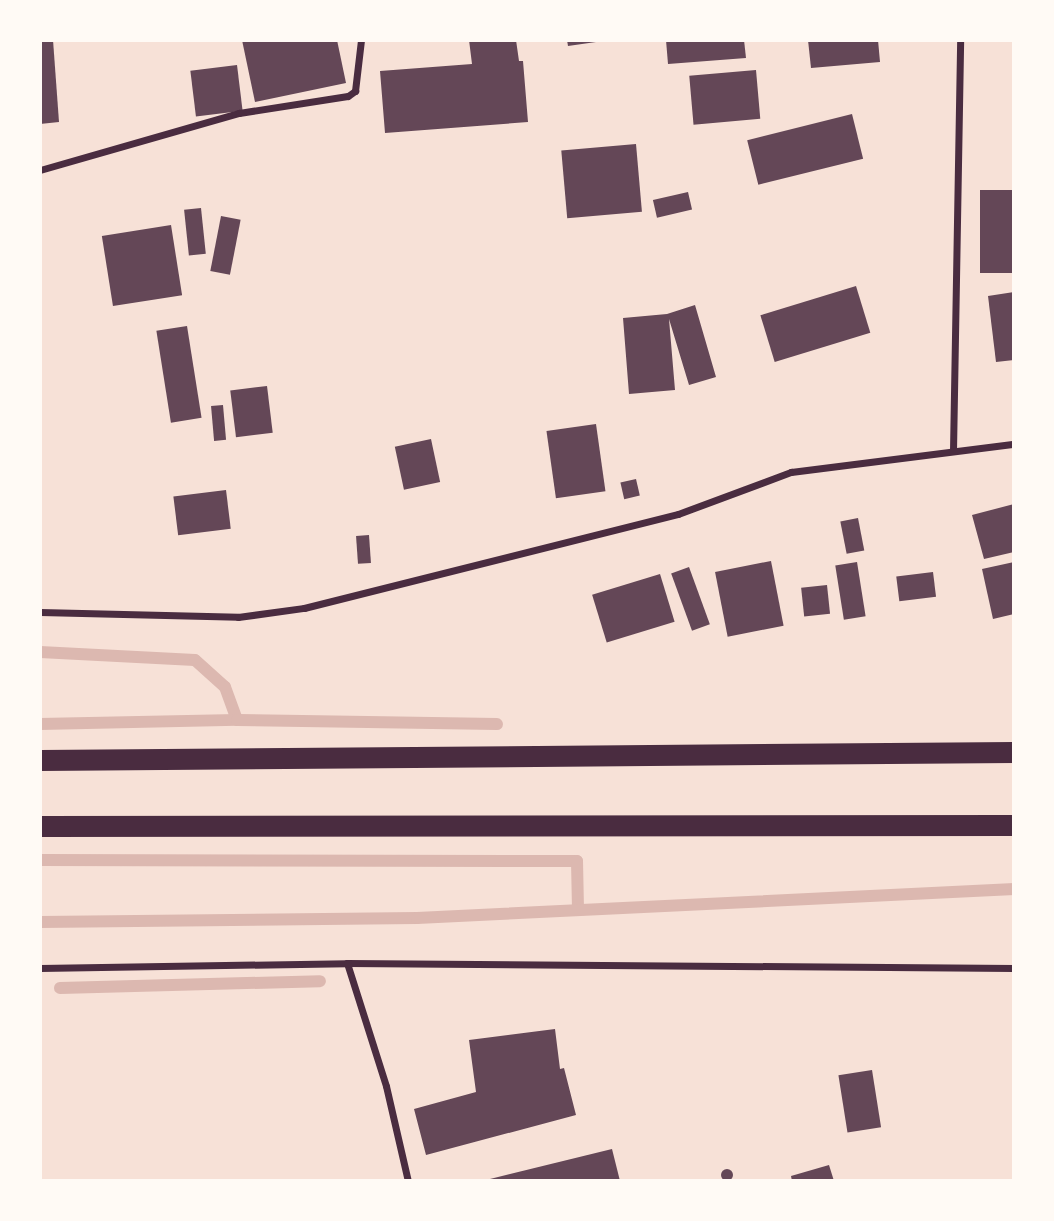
<!DOCTYPE html>
<style>
body{margin:0}
#map{position:relative;width:1054px;height:1221px;overflow:hidden;background:#f7e1d7;font-family:"Fira Sans Condensed",sans-serif}
div>[style]{position:absolute}
[style*='--x']{left:calc(var(--x)*1px);top:calc(var(--y)*1px);width:calc(var(--w)*1px);rotate:calc(var(--a)*1deg)}
.stream>*{height:12px;margin:-6px;padding:0 6px;transform-origin:6px;border-radius:6px;background:#dcb8b0}
.building>*{inset:0;background:#644757;transform-origin:0 0}
.round{border-radius:50%}
.minor>*{height:7px;margin:-3.5px;padding:0 3.5px;transform-origin:3.5px;border-radius:3.5px;background:#4a2c40}
.motorway>*{height:21px;margin:-10.5px;padding:0 10.5px;transform-origin:10.5px;border-radius:10.5px;background:#4a2c40}
span{translate:-50% -50%;white-space:nowrap;text-align:center;line-height:1.15;-webkit-text-stroke:5px #fffaf5;paint-order:stroke}
.frame{position:absolute;inset:0;border:42px solid #fffaf5;pointer-events:none}
</style>
<div id="map">
<div class="stream">
<div style="--x:40;--y:652;--w:155;--a:3"></div>
<div style="--x:195;--y:660;--w:40;--a:42"></div>
<div style="--x:225;--y:687;--w:35;--a:70"></div>
<div style="--x:40;--y:724;--w:197;--a:-1.2"></div>
<div style="--x:237;--y:720;--w:260;--a:0.9"></div>
<div style="--x:40;--y:860;--w:537;--a:0.11"></div>
<div style="--x:577;--y:861;--w:49;--a:88.8"></div>
<div style="--x:40;--y:922;--w:377;--a:-0.6"></div>
<div style="--x:417;--y:918;--w:598;--a:-2.78"></div>
<div style="--x:60;--y:988;--w:260;--a:-1.5"></div>
</div>
<div class="building">
<div style="clip-path:polygon(40px 40px,53px 40px,59px 122px,40px 124px)"></div>
<div style="clip-path:polygon(242px 40px,337px 40px,346px 83px,255px 102px)"></div>
<div style="clip-path:polygon(469px 40px,516px 40px,519px 61px,523px 61px,528px 122px,385px 133px,380px 71px,472px 64px)"></div>
<div style="clip-path:polygon(567px 40px,596px 40px,596px 42px,568px 46px)"></div>
<div style="clip-path:polygon(666px 40px,744px 40px,746px 58px,668px 64px)"></div>
<div style="clip-path:polygon(808px 40px,878px 40px,880px 62px,811px 68px)"></div>
<div style="left:237px;top:65px;width:46px;height:47px;rotate:83deg"></div>
<div style="left:756px;top:70px;width:49px;height:67px;rotate:85deg"></div>
<div style="left:852px;top:114px;width:46px;height:108px;rotate:76deg"></div>
<div style="left:636px;top:144px;width:68px;height:75px;rotate:85deg"></div>
<div style="left:1014px;top:190px;width:83px;height:34px;rotate:90deg"></div>
<div style="left:688px;top:192px;width:18px;height:36px;rotate:77deg"></div>
<div style="left:201px;top:208px;width:46px;height:17px;rotate:84deg"></div>
<div style="left:221px;top:216px;width:20px;height:56px;rotate:11deg"></div>
<div style="left:171px;top:225px;width:71px;height:70px;rotate:81deg"></div>
<div style="left:856px;top:286px;width:49px;height:100px;rotate:73deg"></div>
<div style="clip-path:polygon(1014px 292px,1014px 360px,996px 362px,988px 296px)"></div>
<div style="clip-path:polygon(695px 305px,716px 377px,689px 385px,669px 319px,675px 390px,629px 394px,623px 318px,667px 314px)"></div>
<div style="left:187px;top:326px;width:93px;height:31px;rotate:81deg"></div>
<div style="left:267px;top:386px;width:47px;height:37px;rotate:83deg"></div>
<div style="left:223px;top:405px;width:35px;height:12px;rotate:85deg"></div>
<div style="left:596px;top:424px;width:68px;height:50px;rotate:82deg"></div>
<div style="left:431px;top:439px;width:44px;height:37px;rotate:78deg"></div>
<div style="left:636px;top:479px;width:17px;height:16px;rotate:77deg"></div>
<div style="left:226px;top:490px;width:39px;height:53px;rotate:83deg"></div>
<div style="clip-path:polygon(1014px 504px,1014px 552px,984px 559px,972px 515px)"></div>
<div style="left:858px;top:518px;width:33px;height:18px;rotate:79deg"></div>
<div style="left:369px;top:535px;width:28px;height:13px;rotate:86deg"></div>
<div style="left:771px;top:561px;width:66px;height:57px;rotate:79deg"></div>
<div style="left:857px;top:562px;width:55px;height:22px;rotate:81deg"></div>
<div style="clip-path:polygon(1014px 562px,1014px 614px,993px 619px,982px 569px)"></div>
<div style="left:689px;top:567px;width:61px;height:19px;rotate:70deg"></div>
<div style="left:933px;top:572px;width:25px;height:37px;rotate:83deg"></div>
<div style="left:660px;top:574px;width:50px;height:71px;rotate:73deg"></div>
<div style="left:827px;top:585px;width:29px;height:26px;rotate:84deg"></div>
<div style="clip-path:polygon(555px 1029px,560px 1069px,564px 1068px,576px 1115px,426px 1155px,414px 1109px,476px 1092px,469px 1040px)"></div>
<div style="left:872px;top:1070px;width:58px;height:34px;rotate:81deg"></div>
<div style="clip-path:polygon(612px 1149px,620px 1181px,486px 1181px,486px 1180px)"></div>
<div style="clip-path:polygon(829px 1165px,834px 1181px,792px 1181px,791px 1176px)"></div>
<div class="round" style="left:721px;top:1169px;width:12px;height:12px"></div>
</div>
<div class="minor">
<div style="--x:40;--y:170;--w:207;--a:-16"></div>
<div style="--x:239;--y:113;--w:110;--a:-8.9"></div>
<div style="--x:348;--y:96;--w:9;--a:-36"></div>
<div style="--x:355;--y:91;--w:51;--a:-83.3"></div>
<div style="--x:953;--y:451;--w:411;--a:-89"></div>
<div style="--x:40;--y:612;--w:198;--a:1.4"></div>
<div style="--x:238;--y:617;--w:67;--a:-7.8"></div>
<div style="--x:304;--y:608;--w:386;--a:-14.1"></div>
<div style="--x:678;--y:514;--w:121;--a:-20.4"></div>
<div style="--x:791;--y:472;--w:225;--a:-7.2"></div>
<div style="--x:347;--y:963;--w:129;--a:72.4"></div>
<div style="--x:386;--y:1086;--w:98;--a:77"></div>
<div style="--x:40;--y:968;--w:307;--a:-0.9"></div>
<div style="--x:347;--y:963;--w:667;--a:0.43"></div>
</div>
<div class="motorway">
<div style="--x:40;--y:760;--w:974;--a:-0.47"></div>
<div style="--x:40;--y:826;--w:974;--a:-0.06"></div>
</div>
<div class="frame"></div>
</div>
